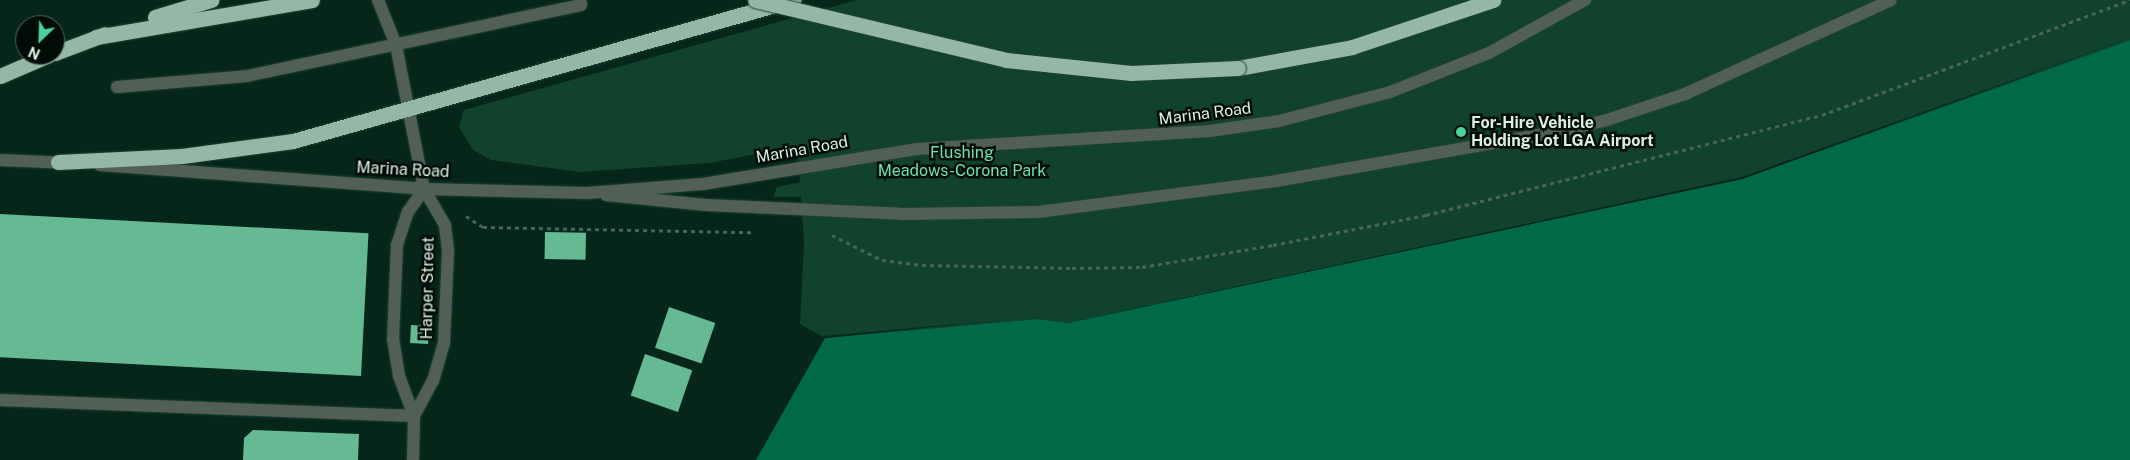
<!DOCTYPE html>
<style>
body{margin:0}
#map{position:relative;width:2130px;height:460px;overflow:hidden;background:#052619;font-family:"Public Sans",sans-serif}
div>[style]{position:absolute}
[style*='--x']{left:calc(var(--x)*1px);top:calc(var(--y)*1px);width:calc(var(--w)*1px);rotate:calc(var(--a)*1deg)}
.green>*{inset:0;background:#10422e}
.water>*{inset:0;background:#006947}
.pier>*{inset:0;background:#052619}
.building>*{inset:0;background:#65b993;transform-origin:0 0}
.path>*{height:3px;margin-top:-1.5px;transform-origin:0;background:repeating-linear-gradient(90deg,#486458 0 4px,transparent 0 8px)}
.roads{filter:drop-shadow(0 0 1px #234236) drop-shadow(0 0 1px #234236)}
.service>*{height:12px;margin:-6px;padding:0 6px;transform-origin:6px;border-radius:6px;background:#515f57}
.minor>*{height:12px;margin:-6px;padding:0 6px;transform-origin:6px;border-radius:6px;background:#515f57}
.motorway>*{height:15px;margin:-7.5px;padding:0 7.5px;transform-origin:7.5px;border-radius:7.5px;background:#94b8a5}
.bridges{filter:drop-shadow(0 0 1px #234236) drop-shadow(0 0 1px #234236)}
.motorway-bridge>*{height:15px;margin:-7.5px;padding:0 7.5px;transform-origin:7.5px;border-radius:7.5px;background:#94b8a5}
.dots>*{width:14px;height:14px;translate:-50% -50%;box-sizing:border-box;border:2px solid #020c07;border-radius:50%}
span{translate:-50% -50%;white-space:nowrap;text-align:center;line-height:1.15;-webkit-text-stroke:5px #020c07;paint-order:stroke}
.street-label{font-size:16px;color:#ddefe5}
.poi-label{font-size:16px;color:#ddefe5;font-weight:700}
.left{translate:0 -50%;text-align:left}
.park-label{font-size:16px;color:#6de2af}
.north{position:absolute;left:15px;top:15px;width:50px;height:50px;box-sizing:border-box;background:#020c07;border:1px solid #5a6760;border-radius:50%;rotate:204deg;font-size:14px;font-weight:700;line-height:20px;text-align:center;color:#ddefe5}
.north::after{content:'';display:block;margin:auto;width:18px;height:22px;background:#4ad49c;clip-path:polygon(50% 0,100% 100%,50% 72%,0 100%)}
</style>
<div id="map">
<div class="green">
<div style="clip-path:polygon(857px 0,2130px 0,2130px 40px,1742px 179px,1068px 323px,1038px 319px,825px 338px,800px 324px,804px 241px,801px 197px,773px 197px,777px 187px,800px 182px,797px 146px,709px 163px,580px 172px,491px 160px,473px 150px,459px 127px,464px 110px)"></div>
</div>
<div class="water">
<div style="clip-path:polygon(2130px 40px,2130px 460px,756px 460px,825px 338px,1038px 319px,1068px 323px,1742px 179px)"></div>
</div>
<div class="pier">
<div style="clip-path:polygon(2130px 38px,1742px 179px,1068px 323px,1742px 177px)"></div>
<div style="clip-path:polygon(1002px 320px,825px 338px,753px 460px,824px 336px)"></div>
</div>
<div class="building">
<div style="left:0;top:214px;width:369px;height:143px;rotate:3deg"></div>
<div style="left:545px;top:232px;width:41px;height:27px;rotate:1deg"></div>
<div style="left:669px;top:307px;width:49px;height:43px;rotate:19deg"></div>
<div style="left:411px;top:325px;width:18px;height:18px;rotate:3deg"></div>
<div style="left:645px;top:354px;width:50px;height:44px;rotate:19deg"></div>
<div style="clip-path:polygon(253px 430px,359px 434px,358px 460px,243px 460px,244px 438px)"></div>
</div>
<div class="path">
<div style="--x:466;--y:216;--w:20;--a:33"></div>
<div style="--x:483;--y:227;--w:268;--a:1.1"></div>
<div style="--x:832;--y:235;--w:56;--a:26.6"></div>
<div style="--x:882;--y:260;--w:40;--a:7.1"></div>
<div style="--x:922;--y:265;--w:150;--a:1.1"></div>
<div style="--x:1072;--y:268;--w:70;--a:-0.8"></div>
<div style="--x:1142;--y:267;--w:133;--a:-9.5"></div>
<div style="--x:1273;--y:245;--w:156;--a:-11.1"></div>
<div style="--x:1426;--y:215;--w:408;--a:-14.2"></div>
<div style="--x:1822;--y:115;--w:329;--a:-20.5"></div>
</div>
<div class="roads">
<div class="service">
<div style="--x:378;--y:0;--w:48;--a:68.2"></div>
<div style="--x:396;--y:45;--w:147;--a:79"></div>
<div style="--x:117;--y:87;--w:130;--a:-4.8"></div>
<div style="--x:247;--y:76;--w:341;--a:-12"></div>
<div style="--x:581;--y:5;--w:5;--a:-101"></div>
<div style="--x:606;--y:195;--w:100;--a:5.7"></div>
<div style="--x:706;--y:205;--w:195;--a:2.6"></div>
<div style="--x:901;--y:214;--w:137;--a:-0.8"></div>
<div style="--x:1038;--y:212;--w:240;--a:-7.4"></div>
<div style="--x:1276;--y:181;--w:285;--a:-9.9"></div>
<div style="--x:1557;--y:132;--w:51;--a:-13.5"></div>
<div style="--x:1607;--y:120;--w:82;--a:-18.4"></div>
<div style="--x:1685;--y:94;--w:226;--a:-24.5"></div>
<div style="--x:0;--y:400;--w:414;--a:2.2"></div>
</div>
<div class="minor">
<div style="--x:0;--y:160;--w:68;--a:2.5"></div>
<div style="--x:100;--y:165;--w:325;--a:4.2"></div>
<div style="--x:424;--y:189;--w:163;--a:1.4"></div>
<div style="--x:587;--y:193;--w:116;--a:-4.4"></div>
<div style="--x:703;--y:184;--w:217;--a:-9.3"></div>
<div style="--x:917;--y:149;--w:294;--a:-3.5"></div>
<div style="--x:1210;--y:131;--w:70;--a:-8.2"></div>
<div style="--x:1279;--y:121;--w:115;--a:-14.6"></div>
<div style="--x:1390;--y:92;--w:106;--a:-21.5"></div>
<div style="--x:1489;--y:53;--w:110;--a:-28.9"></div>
<div style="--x:414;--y:416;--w:40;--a:-62"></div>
<div style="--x:433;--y:381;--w:40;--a:-74"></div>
<div style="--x:444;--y:343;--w:93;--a:-87.5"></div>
<div style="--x:448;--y:250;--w:25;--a:-97"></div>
<div style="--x:445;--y:225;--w:42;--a:-120.3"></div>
<div style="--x:413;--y:460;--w:44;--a:-88.7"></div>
<div style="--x:414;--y:416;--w:43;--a:-110.6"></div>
<div style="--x:399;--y:376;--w:36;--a:-99"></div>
<div style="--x:393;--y:340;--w:95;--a:-87.6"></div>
<div style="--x:397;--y:245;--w:35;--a:-72"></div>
<div style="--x:408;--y:212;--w:28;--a:-55"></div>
</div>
<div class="motorway">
<div style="--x:155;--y:17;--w:59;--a:-16.9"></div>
<div style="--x:96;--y:37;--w:219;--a:-9.7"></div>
<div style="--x:55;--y:53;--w:53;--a:-20.8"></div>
<div style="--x:1238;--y:68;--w:116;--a:-10.4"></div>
<div style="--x:1352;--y:47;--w:149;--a:-18.4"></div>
<div style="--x:0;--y:76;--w:53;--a:-23.2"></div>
<div style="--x:58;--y:162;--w:124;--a:-2.8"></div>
<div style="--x:182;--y:156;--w:112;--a:-7.7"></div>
<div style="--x:293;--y:141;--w:520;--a:-15.75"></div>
</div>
</div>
<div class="bridges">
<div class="motorway-bridge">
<div style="--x:755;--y:0;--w:258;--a:13.4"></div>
<div style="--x:1006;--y:60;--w:126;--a:5.9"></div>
<div style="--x:1131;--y:73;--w:107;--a:-2.7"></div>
</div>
</div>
<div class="dots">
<div style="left:1461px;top:132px;background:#4ad49c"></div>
</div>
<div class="street-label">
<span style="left:1205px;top:114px;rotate:-7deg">Marina Road</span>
<span style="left:802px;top:150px;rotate:-10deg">Marina Road</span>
<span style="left:403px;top:170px;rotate:3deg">Marina Road</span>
<span style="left:428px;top:288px;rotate:-89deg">Harper Street</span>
</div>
<div class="poi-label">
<span class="left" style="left:1471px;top:132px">For-Hire Vehicle<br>Holding Lot LGA Airport</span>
</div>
<div class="park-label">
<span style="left:962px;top:162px">Flushing<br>Meadows-Corona Park</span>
</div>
<div class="north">N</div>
</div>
